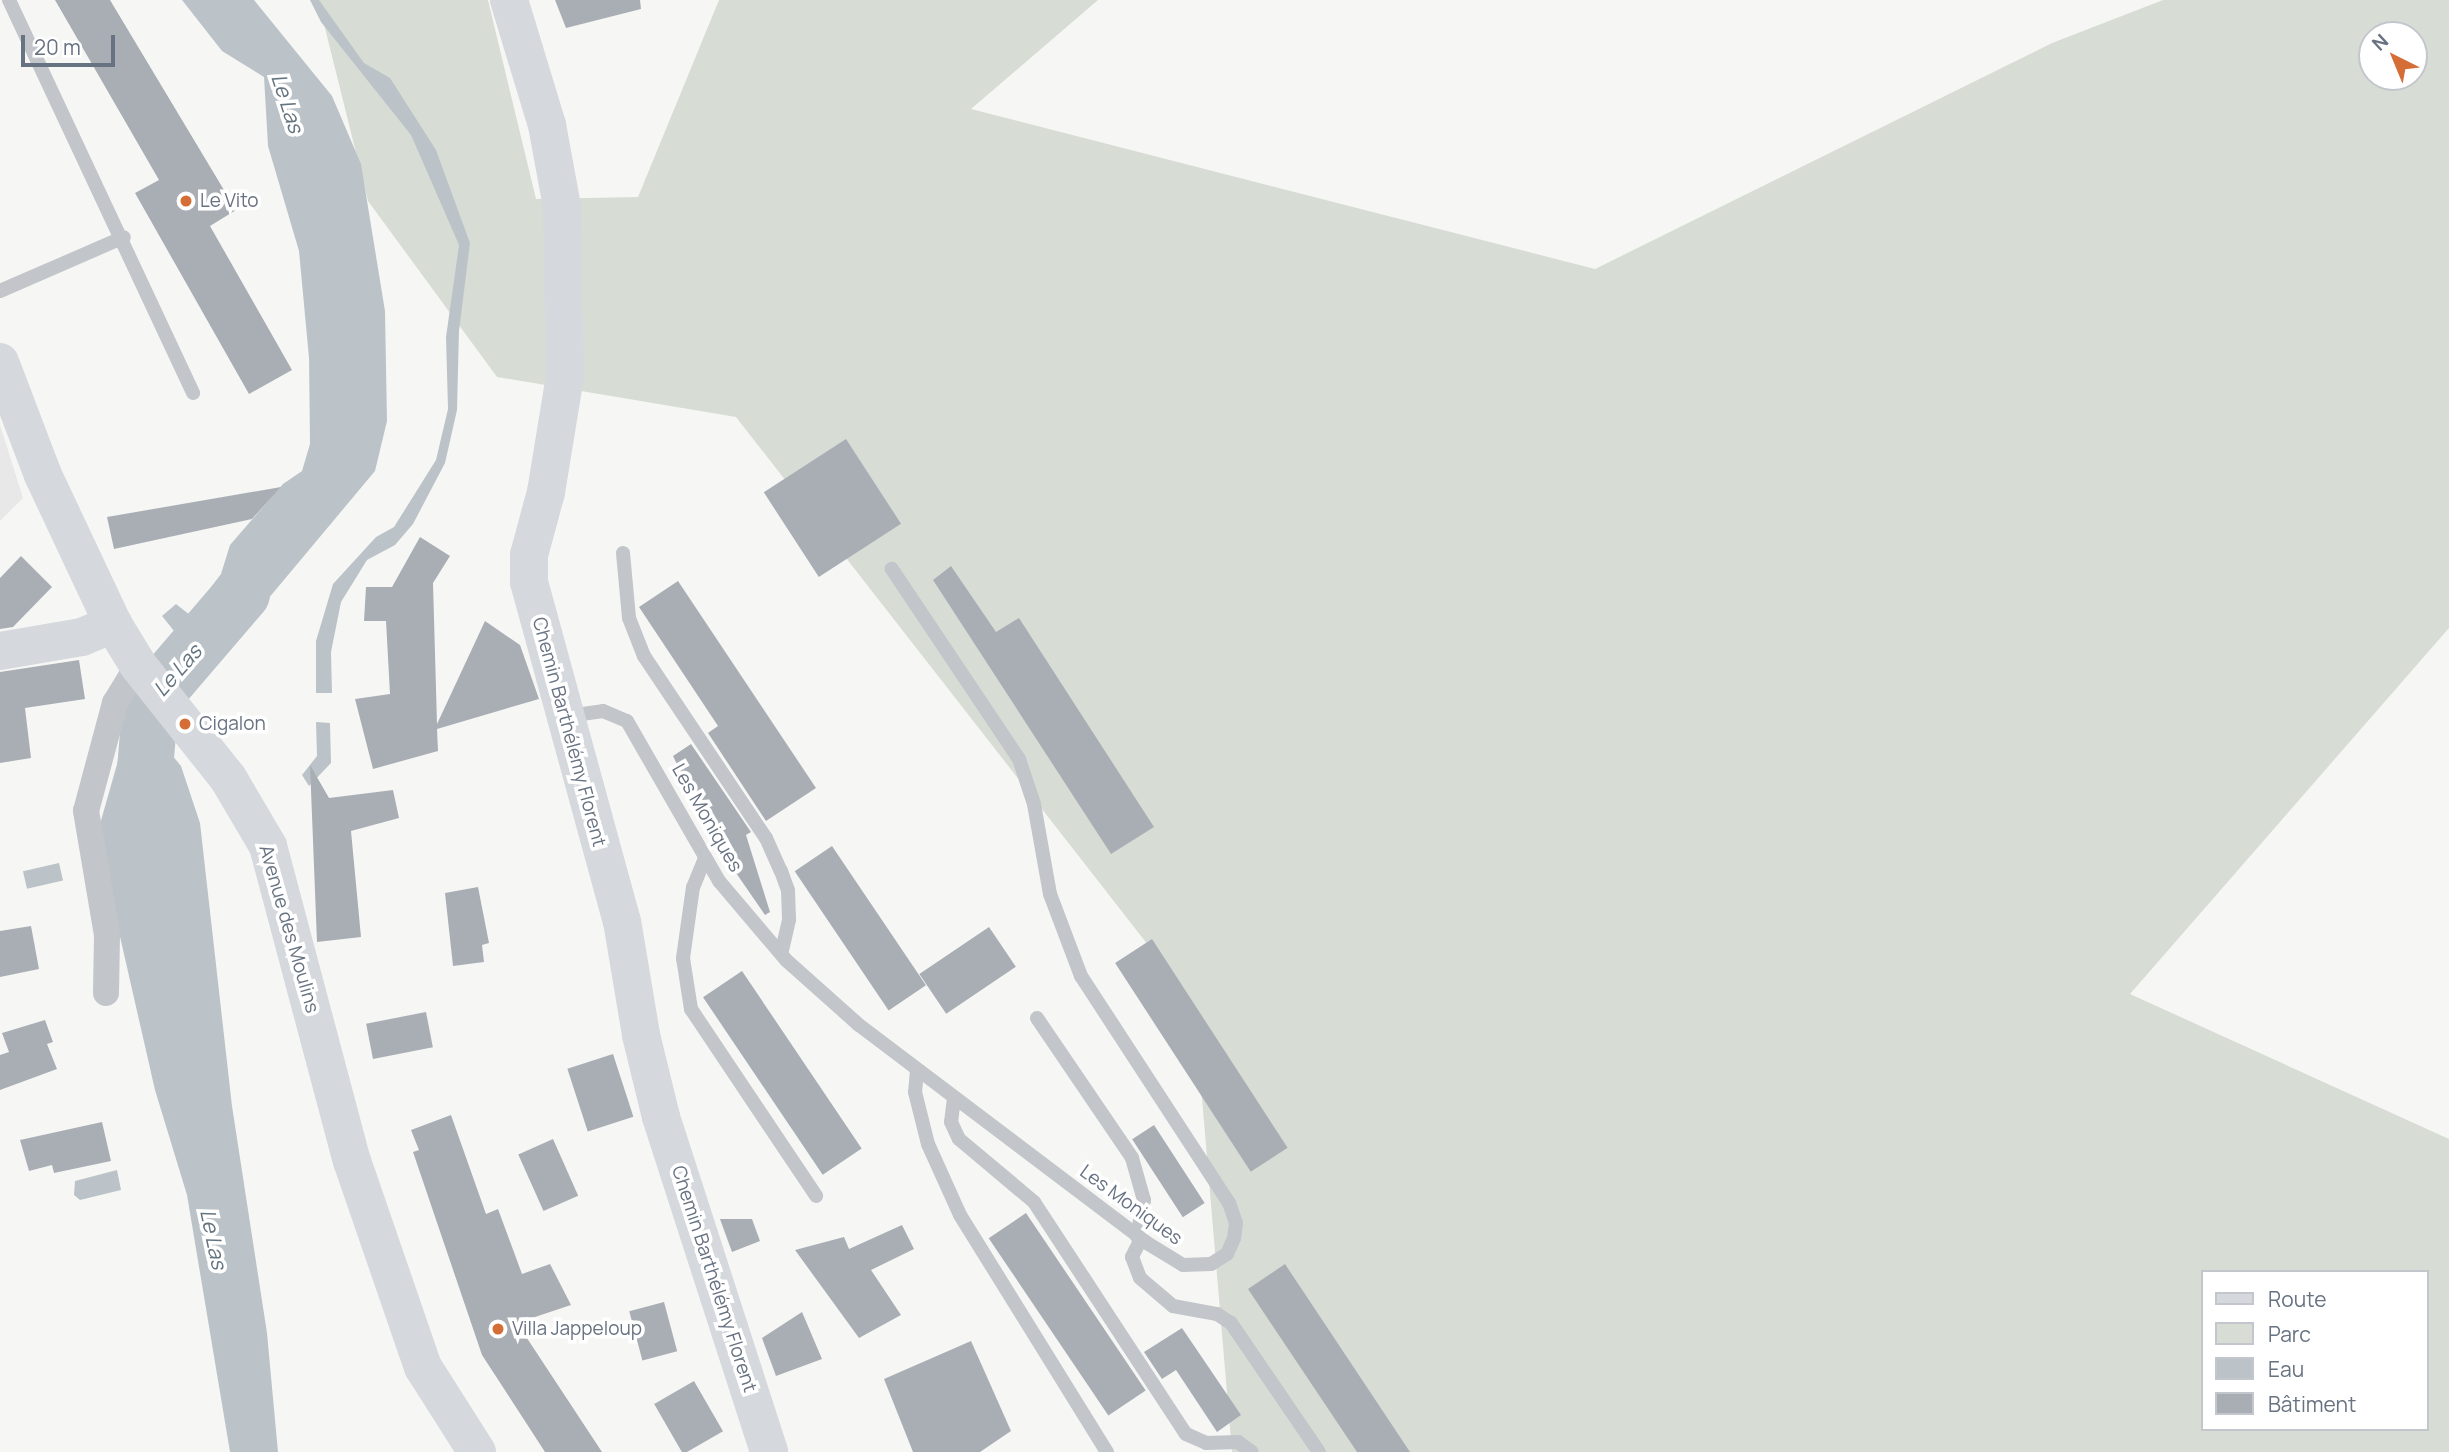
<!DOCTYPE html>
<meta charset="utf-8">
<style>
body{margin:0}
#map{position:relative;width:2449px;height:1452px;overflow:hidden;background:#f6f7f4;font-family:Manrope,sans-serif}
div>[style]{position:absolute}
[style*='--x']{left:calc(var(--x)*1px);top:calc(var(--y)*1px);width:calc(var(--w)*1px);rotate:calc(var(--a)*1deg)}
.built>*{inset:0;background:#e7e8e7}
.green>*{inset:0;background:#d7ddd5}
.water>*{inset:0;background:#bbc3c8;transform-origin:0 0}
.river>*{height:56px;margin:-28px;padding:0 28px;transform-origin:28px;border-radius:28px;background:#bbc3c8}
.building>*{inset:0;background:#a9aeb5;transform-origin:0 0}
.lane>*{height:14px;margin:-7px;padding:0 7px;transform-origin:7px;border-radius:7px;background:#c2c5c9}
.street>*{height:26px;margin:-13px;padding:0 13px;transform-origin:13px;border-radius:13px;background:#c2c5c9}
.secondary>*{height:38px;margin:-19px;padding:0 19px;transform-origin:19px;border-radius:19px;background:#d5d8dc}
.primary>*{height:38px;margin:-19px;padding:0 19px;transform-origin:19px;border-radius:19px;background:#d5d8dc}
.dots>*{width:19px;height:19px;translate:-50% -50%;box-sizing:border-box;border:4px solid #fff;border-radius:50%}
span{translate:-50% -50%;white-space:nowrap;text-align:center;line-height:1.15;-webkit-text-stroke:7px #fff;paint-order:stroke}
.poi-label{font-size:19px;color:#687382}
.left{translate:0 -50%;text-align:left}
.street-label{font-size:19px;color:#687382}
.water-label{font-size:21px;color:#64747f;font-style:italic}
.legend{position:absolute;left:2201px;top:1270px;width:228px;height:161px;box-sizing:border-box;background:#fff;border:2px solid #c3c7cd;margin:0;padding:9px 12px;list-style:none;font-size:21px;color:#687382}
.legend li{display:flex;align-items:center;gap:14px;height:35px}
.legend b{width:35px;border:2px solid #c3c7cd}
.north{position:absolute;left:2358px;top:21px;width:70px;height:70px;box-sizing:border-box;background:#fff;border:2px solid #c3c7cd;border-radius:50%;rotate:317deg;font-size:19px;font-weight:700;line-height:28px;text-align:center;color:#687382}
.north::after{content:'';display:block;margin:auto;width:24px;height:32px;background:#d46e36;clip-path:polygon(50% 0,100% 100%,50% 72%,0 100%)}
.scale{position:absolute;left:21px;top:35px;width:94px;height:32px;box-sizing:border-box;border:4px solid #687382;border-top:0;padding-left:9px;font-size:21px;line-height:24px;white-space:nowrap;color:#687382;-webkit-text-stroke:5px #fff;paint-order:stroke}
</style>
<div id="map">
<div class="built">
<div style="clip-path:polygon(0 425px,23px 498px,0 521px)"></div>
</div>
<div class="green">
<div style="clip-path:polygon(evenodd,318px 0,488px 0,536px 199px,638px 197px,719px 0,1098px 0,971px 109px,1595px 269px,2052px 43px,2163px 0,2449px 0,2449px 628px,2130px 994px,2449px 1139px,2449px 1452px,1232px 1452px,1194px 1004px,736px 417px,497px 377px,368px 201px,318px 0,2372px 35px,2414px 35px,2414px 77px,2372px 77px,2372px 35px,318px 0,2202px 1272px,2426px 1272px,2426px 1429px,2202px 1429px,2202px 1272px)"></div>
</div>
<div class="water">
<div style="clip-path:polygon(182px 0,254px 0,332px 96px,361px 164px,385px 311px,387px 421px,375px 471px,207px 672px,162px 616px,176px 604px,190px 615px,221px 574px,230px 545px,283px 484px,302px 471px,310px 444px,309px 358px,299px 251px,268px 146px,264px 77px,222px 51px)"></div>
<div style="clip-path:polygon(310px 0,319px 0,364px 63px,390px 78px,436px 150px,470px 243px,459px 331px,457px 410px,445px 463px,413px 524px,395px 545px,367px 560px,341px 602px,331px 652px,332px 693px,316px 693px,316px 641px,333px 584px,376px 537px,394px 527px,436px 460px,448px 409px,446px 337px,459px 245px,411px 135px,321px 22px)"></div>
<div style="clip-path:polygon(133px 708px,181px 766px,200px 823px,232px 1106px,267px 1333px,278px 1452px,230px 1452px,187px 1195px,155px 1090px,108px 884px,100px 824px)"></div>
<div style="clip-path:polygon(316px 722px,330px 723px,331px 763px,309px 786px,302px 775px,317px 756px)"></div>
<div style="left:59px;top:863px;width:18px;height:37px;rotate:77deg"></div>
<div style="clip-path:polygon(117px 1170px,121px 1190px,80px 1200px,74px 1195px,75px 1181px)"></div>
</div>
<div class="river">
<div style="--x:142;--y:804;--w:104;--a:-85.1"></div>
<div style="--x:151;--y:700;--w:140;--a:-49.4"></div>
</div>
<div class="building">
<div style="clip-path:polygon(55px 0,110px 0,236px 210px,210px 226px,292px 370px,249px 394px,135px 193px,159px 180px)"></div>
<div style="clip-path:polygon(555px 0,640px 0,641px 9px,566px 28px)"></div>
<div style="left:846px;top:439px;width:101px;height:98px;rotate:57deg"></div>
<div style="clip-path:polygon(281px 487px,252px 519px,114px 549px,107px 517px)"></div>
<div style="clip-path:polygon(420px 537px,450px 556px,433px 583px,437px 724px,485px 621px,520px 645px,539px 699px,437px 729px,438px 751px,373px 769px,355px 699px,390px 694px,386px 621px,364px 621px,366px 587px,392px 587px)"></div>
<div style="clip-path:polygon(21px 556px,52px 587px,13px 627px,0 629px,0 578px)"></div>
<div style="clip-path:polygon(951px 566px,996px 632px,1019px 618px,1154px 827px,1111px 854px,933px 580px)"></div>
<div style="clip-path:polygon(678px 581px,816px 788px,766px 821px,708px 733px,718px 726px,639px 607px)"></div>
<div style="clip-path:polygon(79px 660px,85px 699px,25px 708px,31px 758px,0 763px,0 672px)"></div>
<div style="clip-path:polygon(691px 744px,751px 832px,746px 835px,770px 912px,765px 915px,714px 841px,673px 756px)"></div>
<div style="clip-path:polygon(310px 765px,329px 798px,393px 790px,399px 818px,351px 831px,361px 937px,317px 942px)"></div>
<div style="left:832px;top:846px;width:168px;height:45px;rotate:56deg"></div>
<div style="clip-path:polygon(478px 887px,489px 943px,482px 945px,484px 962px,453px 966px,445px 893px)"></div>
<div style="clip-path:polygon(31px 926px,39px 969px,0 977px,0 931px)"></div>
<div style="left:989px;top:927px;width:48px;height:84px;rotate:56deg"></div>
<div style="left:1152px;top:939px;width:249px;height:44px;rotate:57deg"></div>
<div style="left:742px;top:971px;width:214px;height:47px;rotate:56deg"></div>
<div style="left:426px;top:1012px;width:36px;height:61px;rotate:79deg"></div>
<div style="clip-path:polygon(45px 1020px,53px 1042px,47px 1044px,57px 1069px,0 1090px,0 1055px,9px 1052px,2px 1033px)"></div>
<div style="left:613px;top:1054px;width:66px;height:48px;rotate:72deg"></div>
<div style="clip-path:polygon(451px 1115px,486px 1214px,498px 1209px,522px 1274px,550px 1264px,571px 1305px,517px 1323px,602px 1452px,545px 1452px,482px 1355px,413px 1152px,419px 1150px,411px 1130px)"></div>
<div style="clip-path:polygon(102px 1122px,111px 1161px,54px 1173px,52px 1165px,29px 1171px,20px 1140px)"></div>
<div style="left:1154px;top:1125px;width:93px;height:26px;rotate:57deg"></div>
<div style="left:553px;top:1139px;width:62px;height:38px;rotate:66deg"></div>
<div style="left:1026px;top:1213px;width:214px;height:45px;rotate:56deg"></div>
<div style="clip-path:polygon(720px 1219px,752px 1219px,760px 1241px,732px 1252px)"></div>
<div style="clip-path:polygon(902px 1225px,914px 1249px,871px 1270px,901px 1315px,859px 1338px,795px 1250px,844px 1237px,849px 1249px)"></div>
<div style="clip-path:polygon(1285px 1264px,1410px 1452px,1357px 1452px,1248px 1289px)"></div>
<div style="left:664px;top:1302px;width:51px;height:36px;rotate:75deg"></div>
<div style="clip-path:polygon(802px 1312px,822px 1359px,776px 1376px,762px 1338px)"></div>
<div style="clip-path:polygon(1182px 1328px,1241px 1415px,1217px 1432px,1176px 1370px,1162px 1379px,1144px 1352px)"></div>
<div style="clip-path:polygon(971px 1341px,1011px 1431px,980px 1452px,913px 1452px,884px 1379px)"></div>
<div style="left:694px;top:1381px;width:58px;height:46px;rotate:60deg"></div>
</div>
<div class="lane">
<div style="--x:9;--y:0;--w:434;--a:64.9"></div>
<div style="--x:0;--y:291;--w:135;--a:-23.5"></div>
<div style="--x:623;--y:553;--w:65;--a:84.7"></div>
<div style="--x:629;--y:618;--w:41;--a:68.5"></div>
<div style="--x:644;--y:656;--w:219;--a:56.2"></div>
<div style="--x:766;--y:838;--w:36;--a:66"></div>
<div style="--x:781;--y:871;--w:20;--a:70"></div>
<div style="--x:788;--y:890;--w:30;--a:88"></div>
<div style="--x:789;--y:920;--w:35;--a:103"></div>
<div style="--x:568;--y:716;--w:35;--a:-8"></div>
<div style="--x:603;--y:711;--w:26;--a:23"></div>
<div style="--x:627;--y:721;--w:185;--a:60.1"></div>
<div style="--x:719;--y:881;--w:104;--a:49.7"></div>
<div style="--x:786;--y:960;--w:98;--a:41.7"></div>
<div style="--x:859;--y:1025;--w:361;--a:37.1"></div>
<div style="--x:1147;--y:1243;--w:42;--a:31.4"></div>
<div style="--x:1183;--y:1265;--w:28;--a:-2"></div>
<div style="--x:1211;--y:1264;--w:19;--a:-32"></div>
<div style="--x:1227;--y:1254;--w:17;--a:-66"></div>
<div style="--x:1234;--y:1238;--w:15;--a:-82"></div>
<div style="--x:1236;--y:1223;--w:21;--a:-109"></div>
<div style="--x:1229;--y:1203;--w:271;--a:-123.1"></div>
<div style="--x:1081;--y:976;--w:88;--a:-110.7"></div>
<div style="--x:1050;--y:894;--w:91;--a:-100.1"></div>
<div style="--x:1034;--y:804;--w:47;--a:-108.4"></div>
<div style="--x:1019;--y:759;--w:229;--a:-123.8"></div>
<div style="--x:705;--y:858;--w:31;--a:112"></div>
<div style="--x:693;--y:887;--w:72;--a:98"></div>
<div style="--x:683;--y:958;--w:52;--a:81.1"></div>
<div style="--x:691;--y:1009;--w:225;--a:56.2"></div>
<div style="--x:1037;--y:1018;--w:169;--a:55.8"></div>
<div style="--x:1132;--y:1158;--w:44;--a:74.1"></div>
<div style="--x:1144;--y:1200;--w:37;--a:101"></div>
<div style="--x:917;--y:1070;--w:22;--a:95"></div>
<div style="--x:915;--y:1092;--w:54;--a:76"></div>
<div style="--x:928;--y:1144;--w:78;--a:65.7"></div>
<div style="--x:960;--y:1215;--w:279;--a:58.2"></div>
<div style="--x:954;--y:1098;--w:24;--a:97"></div>
<div style="--x:951;--y:1122;--w:19;--a:65"></div>
<div style="--x:959;--y:1139;--w:98;--a:40"></div>
<div style="--x:1034;--y:1202;--w:277;--a:56.8"></div>
<div style="--x:1186;--y:1434;--w:22;--a:24"></div>
<div style="--x:1206;--y:1443;--w:32;--a:-2"></div>
<div style="--x:1238;--y:1442;--w:17;--a:36"></div>
<div style="--x:1141;--y:1239;--w:20;--a:117"></div>
<div style="--x:1132;--y:1257;--w:22;--a:69"></div>
<div style="--x:1140;--y:1278;--w:43;--a:40.3"></div>
<div style="--x:1173;--y:1306;--w:45;--a:10.3"></div>
<div style="--x:1217;--y:1314;--w:17;--a:33"></div>
<div style="--x:1231;--y:1323;--w:156;--a:55.7"></div>
</div>
<div class="street">
<div style="--x:106;--y:993;--w:58;--a:-89"></div>
<div style="--x:107;--y:935;--w:126;--a:-99.6"></div>
<div style="--x:86;--y:811;--w:112;--a:-75"></div>
<div style="--x:115;--y:703;--w:44;--a:-58.8"></div>
</div>
<div class="secondary">
<div style="--x:509;--y:0;--w:131;--a:73.1"></div>
<div style="--x:547;--y:125;--w:83;--a:79.6"></div>
<div style="--x:562;--y:207;--w:169;--a:89"></div>
<div style="--x:565;--y:376;--w:118;--a:99.3"></div>
<div style="--x:546;--y:492;--w:65;--a:105.1"></div>
<div style="--x:529;--y:555;--w:27;--a:90"></div>
<div style="--x:529;--y:582;--w:352;--a:74.7"></div>
<div style="--x:622;--y:921;--w:116;--a:80.5"></div>
<div style="--x:641;--y:1035;--w:84;--a:76.3"></div>
<div style="--x:661;--y:1117;--w:352;--a:72.1"></div>
<div style="--x:0;--y:651;--w:83;--a:-9.7"></div>
<div style="--x:82;--y:637;--w:34;--a:-23"></div>
</div>
<div class="primary">
<div style="--x:0;--y:362;--w:121;--a:69.2"></div>
<div style="--x:43;--y:475;--w:165;--a:64.8"></div>
<div style="--x:113;--y:624;--w:48;--a:58.6"></div>
<div style="--x:138;--y:665;--w:144;--a:51.5"></div>
<div style="--x:228;--y:778;--w:79;--a:59.5"></div>
<div style="--x:268;--y:846;--w:326;--a:75.1"></div>
<div style="--x:352;--y:1161;--w:218;--a:71"></div>
<div style="--x:423;--y:1367;--w:101;--a:57.6"></div>
</div>
<div class="dots">
<div style="left:186px;top:201px;background:#d46e36"></div>
<div style="left:185px;top:724px;background:#d46e36"></div>
<div style="left:498px;top:1329px;background:#d46e36"></div>
</div>
<div class="poi-label">
<span class="left" style="left:200px;top:201px">Le Vito</span>
<span class="left" style="left:199px;top:724px">Cigalon</span>
<span class="left" style="left:512px;top:1329px">Villa Jappeloup</span>
</div>
<div class="street-label">
<span style="left:569px;top:732px;rotate:75deg">Chemin Barthélémy Florent</span>
<span style="left:707px;top:818px;rotate:60deg">Les Moniques</span>
<span style="left:289px;top:929px;rotate:74deg">Avenue des Moulins</span>
<span style="left:1131px;top:1205px;rotate:36deg">Les Moniques</span>
<span style="left:714px;top:1279px;rotate:72deg">Chemin Barthélémy Florent</span>
</div>
<div class="water-label">
<span style="left:288px;top:103px;rotate:72deg">Le Las</span>
<span style="left:177px;top:670px;rotate:-49deg">Le Las</span>
<span style="left:214px;top:1239px;rotate:78deg">Le Las</span>
</div>
<ul class="legend">
<li><b style="height:9px;background:#d5d8dc"></b>Route</li>
<li><b style="height:19px;background:#d7ddd5"></b>Parc</li>
<li><b style="height:19px;background:#bbc3c8"></b>Eau</li>
<li><b style="height:19px;background:#a9aeb5"></b>Bâtiment</li>
</ul>
<div class="north">N</div>
<div class="scale">20 m</div>
</div>
